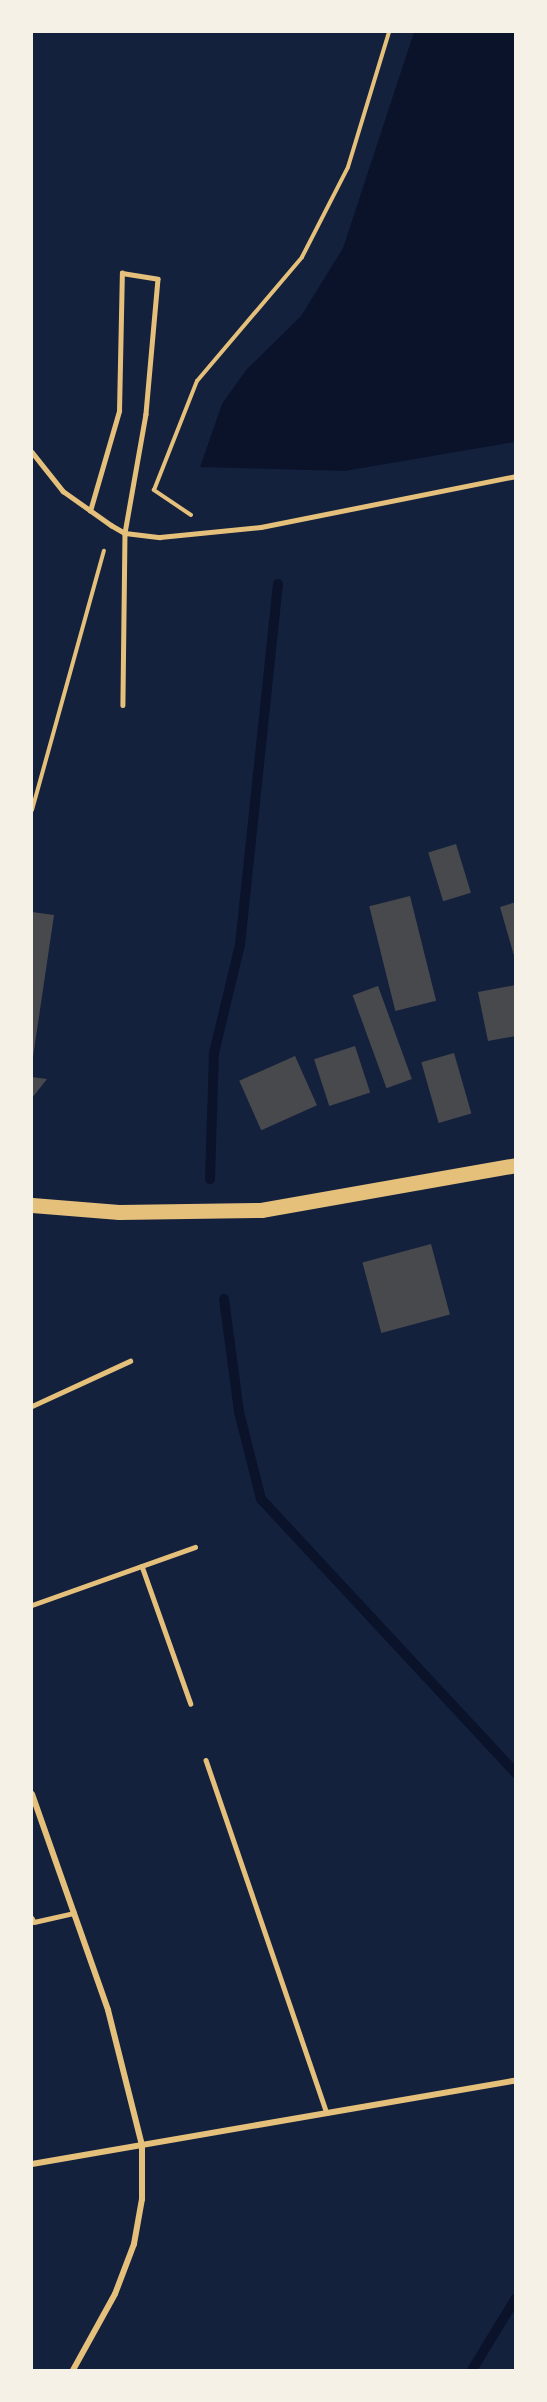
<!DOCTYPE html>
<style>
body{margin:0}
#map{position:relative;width:547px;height:2402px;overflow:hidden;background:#14213d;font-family:Jost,sans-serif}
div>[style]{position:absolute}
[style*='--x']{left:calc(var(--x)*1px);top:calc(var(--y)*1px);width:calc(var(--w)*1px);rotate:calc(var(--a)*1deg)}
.water>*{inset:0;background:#0b132b}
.stream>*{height:10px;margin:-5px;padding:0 5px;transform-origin:5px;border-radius:5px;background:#0b132b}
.building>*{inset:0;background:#48494c;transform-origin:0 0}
.path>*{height:4px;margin:-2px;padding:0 2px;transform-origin:2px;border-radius:2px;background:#e5c07b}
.service>*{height:4.5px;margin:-2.25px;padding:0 2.25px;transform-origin:2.25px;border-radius:2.25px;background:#e5c07b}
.minor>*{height:6px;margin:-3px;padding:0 3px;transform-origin:3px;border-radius:3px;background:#e5c07b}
.primary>*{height:15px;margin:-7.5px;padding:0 7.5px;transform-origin:7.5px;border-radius:7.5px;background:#e5c07b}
span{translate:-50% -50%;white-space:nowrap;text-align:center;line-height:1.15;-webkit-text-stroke:4.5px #f6f1e7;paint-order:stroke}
.frame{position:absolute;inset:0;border:33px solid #f6f1e7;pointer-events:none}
</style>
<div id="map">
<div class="water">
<div style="clip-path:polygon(414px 32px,515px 32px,515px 442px,345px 471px,200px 467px,222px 404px,246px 370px,301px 316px,343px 248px)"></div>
</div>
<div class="stream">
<div style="--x:210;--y:1179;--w:126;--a:-88.2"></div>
<div style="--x:214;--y:1053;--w:111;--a:-76.5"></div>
<div style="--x:240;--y:945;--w:363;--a:-84"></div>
<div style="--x:224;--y:1299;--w:114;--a:82.4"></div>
<div style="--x:239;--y:1412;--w:90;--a:75.8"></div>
<div style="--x:261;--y:1499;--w:374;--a:47.1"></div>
<div style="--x:472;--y:2370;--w:84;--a:-58.6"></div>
</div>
<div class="building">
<div style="left:456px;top:844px;width:51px;height:29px;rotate:73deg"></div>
<div style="left:410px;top:896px;width:108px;height:42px;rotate:76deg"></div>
<div style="clip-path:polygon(516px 902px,516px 959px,515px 959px,500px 907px)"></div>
<div style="clip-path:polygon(32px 912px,54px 915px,33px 1057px,32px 1057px)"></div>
<div style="clip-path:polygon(516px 985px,516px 1036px,488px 1041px,478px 992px)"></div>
<div style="left:378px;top:986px;width:99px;height:27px;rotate:70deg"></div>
<div style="left:355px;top:1046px;width:49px;height:43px;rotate:72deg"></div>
<div style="left:454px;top:1053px;width:63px;height:34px;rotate:74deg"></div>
<div style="left:295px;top:1056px;width:54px;height:61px;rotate:66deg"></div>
<div style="clip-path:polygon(32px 1077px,47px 1079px,32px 1098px)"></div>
<div style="left:431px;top:1244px;width:73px;height:71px;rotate:75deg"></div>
</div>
<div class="path">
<div style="--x:191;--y:515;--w:45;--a:-146"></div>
<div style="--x:154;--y:490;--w:117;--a:-68.5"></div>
<div style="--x:197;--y:381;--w:162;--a:-49.7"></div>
<div style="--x:302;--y:257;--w:101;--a:-62.9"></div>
<div style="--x:348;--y:167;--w:141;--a:-73.1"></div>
<div style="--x:32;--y:810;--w:269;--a:-74.5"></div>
</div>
<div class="service">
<div style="--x:32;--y:452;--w:50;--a:51.5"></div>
<div style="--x:63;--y:491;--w:59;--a:35.3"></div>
<div style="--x:111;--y:525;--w:16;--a:30"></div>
<div style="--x:125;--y:533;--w:35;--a:7"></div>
<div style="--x:160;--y:537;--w:101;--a:-5.7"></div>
<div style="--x:261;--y:527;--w:260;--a:-11.3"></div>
<div style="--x:90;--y:511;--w:104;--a:-73.8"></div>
<div style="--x:119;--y:411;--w:138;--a:-88.8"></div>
<div style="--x:122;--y:273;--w:36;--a:9"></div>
<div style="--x:158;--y:279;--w:136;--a:95.1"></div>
<div style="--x:146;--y:414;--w:121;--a:100"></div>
<div style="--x:125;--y:533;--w:172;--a:90.7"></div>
<div style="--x:32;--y:1406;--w:108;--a:-24.7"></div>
<div style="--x:142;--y:1566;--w:146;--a:70.5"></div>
<div style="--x:32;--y:1605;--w:173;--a:-19.6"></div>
<div style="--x:206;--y:1760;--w:373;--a:71.1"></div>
<div style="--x:32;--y:1918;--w:4;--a:63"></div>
<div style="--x:34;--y:1922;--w:41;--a:-12.7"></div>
</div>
<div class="minor">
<div style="--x:32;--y:1794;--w:229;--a:70.6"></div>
<div style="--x:108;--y:2010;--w:139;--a:75.9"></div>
<div style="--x:142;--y:2145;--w:54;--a:90"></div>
<div style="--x:142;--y:2199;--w:46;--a:100.1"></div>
<div style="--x:134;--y:2244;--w:53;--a:110.8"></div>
<div style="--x:115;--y:2294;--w:87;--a:118.9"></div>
<div style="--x:32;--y:2164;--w:491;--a:-9.8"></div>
</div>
<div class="primary">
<div style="--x:32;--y:1205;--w:87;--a:4.6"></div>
<div style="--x:119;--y:1212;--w:142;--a:-0.8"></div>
<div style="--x:261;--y:1210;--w:259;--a:-10"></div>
</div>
<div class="frame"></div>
</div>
